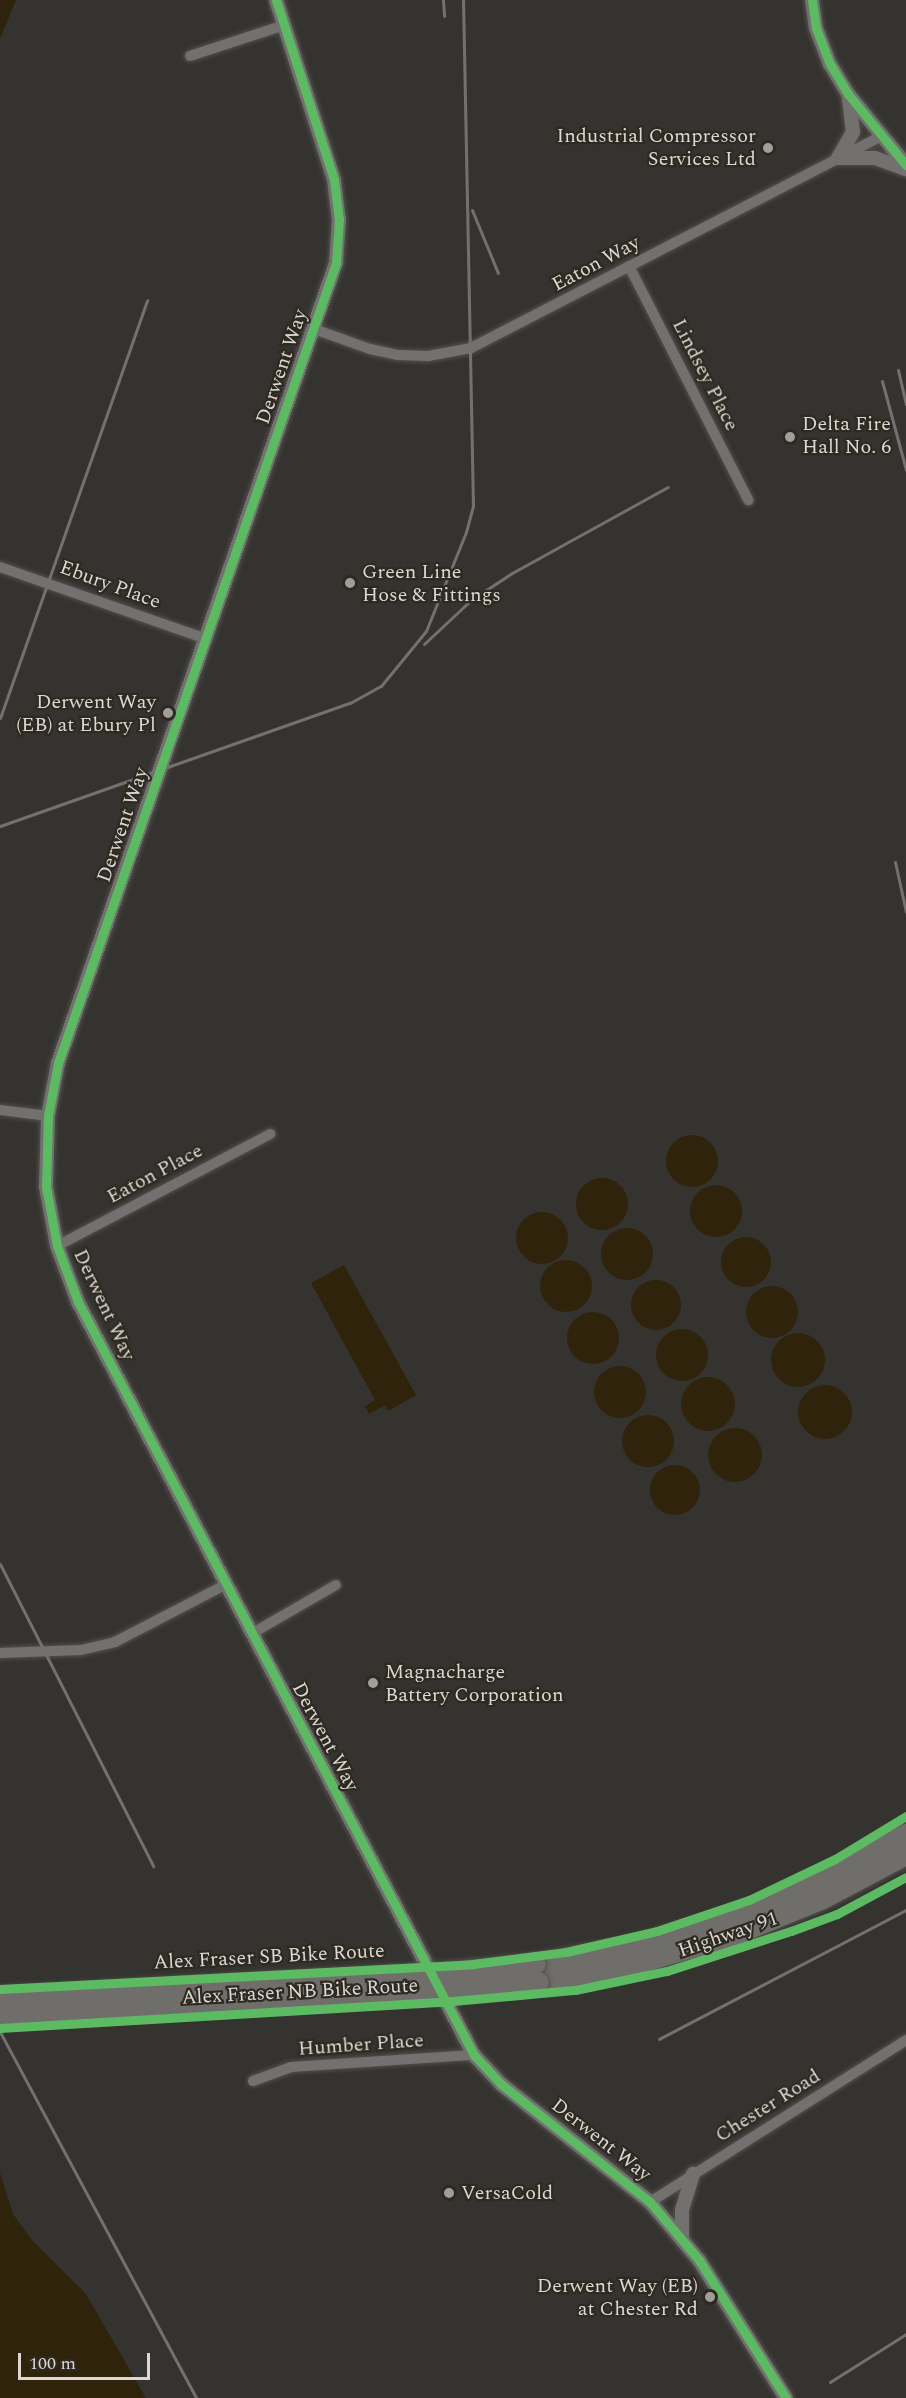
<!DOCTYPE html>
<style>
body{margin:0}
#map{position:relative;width:906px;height:2398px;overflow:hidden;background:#35332f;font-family:Spectral,serif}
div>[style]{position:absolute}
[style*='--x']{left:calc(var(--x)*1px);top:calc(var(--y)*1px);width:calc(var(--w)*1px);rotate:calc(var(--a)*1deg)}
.water>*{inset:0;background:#30230b}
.round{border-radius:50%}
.roads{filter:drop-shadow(0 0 2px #52514d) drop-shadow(0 0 2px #52514d)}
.minor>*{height:10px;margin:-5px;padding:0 5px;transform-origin:5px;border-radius:5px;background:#727170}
.tertiary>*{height:14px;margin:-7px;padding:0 7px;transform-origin:7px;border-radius:7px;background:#727170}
.motorway>*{height:20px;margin:-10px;padding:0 10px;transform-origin:10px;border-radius:10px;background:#706e6b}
.rail>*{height:3px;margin:-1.5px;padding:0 1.5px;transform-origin:1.5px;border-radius:1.5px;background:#727170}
.bridges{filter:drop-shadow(0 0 2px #52514d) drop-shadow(0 0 2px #52514d)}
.motorway-bridge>*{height:20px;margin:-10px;padding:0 10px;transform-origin:10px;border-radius:10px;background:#706e6b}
.cycleway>*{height:9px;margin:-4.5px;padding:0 4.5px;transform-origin:4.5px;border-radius:4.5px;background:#5cba63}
.dots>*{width:16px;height:16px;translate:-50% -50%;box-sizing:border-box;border:3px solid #2e2a22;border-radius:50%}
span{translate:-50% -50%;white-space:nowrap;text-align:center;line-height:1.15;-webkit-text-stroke:4.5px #2e2a22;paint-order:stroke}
.poi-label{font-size:20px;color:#dbd8d3}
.right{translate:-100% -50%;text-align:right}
.left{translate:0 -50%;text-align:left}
.street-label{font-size:20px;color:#dbd8d3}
.scale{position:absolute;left:18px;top:2353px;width:132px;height:27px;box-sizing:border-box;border:3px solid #dbd8d3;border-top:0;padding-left:8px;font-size:18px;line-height:21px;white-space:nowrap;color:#dbd8d3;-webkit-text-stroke:4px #2e2a22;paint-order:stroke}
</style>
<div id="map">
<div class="water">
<div style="clip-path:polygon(0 0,16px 0,0 39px)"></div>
<div class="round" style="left:666px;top:1135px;width:52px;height:52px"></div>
<div class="round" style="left:576px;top:1178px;width:52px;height:52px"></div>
<div class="round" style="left:690px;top:1185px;width:52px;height:52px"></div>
<div class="round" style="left:516px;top:1212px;width:52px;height:52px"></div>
<div class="round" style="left:601px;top:1228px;width:52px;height:52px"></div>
<div class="round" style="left:721px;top:1237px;width:50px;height:50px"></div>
<div class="round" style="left:540px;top:1260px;width:52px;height:52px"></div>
<div style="clip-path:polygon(344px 1265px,416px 1395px,388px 1411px,385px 1405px,369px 1414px,365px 1406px,375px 1400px,311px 1283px)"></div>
<div class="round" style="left:631px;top:1280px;width:50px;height:50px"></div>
<div class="round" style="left:746px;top:1286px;width:52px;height:52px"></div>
<div class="round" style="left:567px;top:1312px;width:52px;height:52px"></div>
<div class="round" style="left:656px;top:1329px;width:52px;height:52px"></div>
<div class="round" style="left:771px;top:1333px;width:54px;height:54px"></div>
<div class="round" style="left:594px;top:1366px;width:52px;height:52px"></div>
<div class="round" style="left:681px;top:1377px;width:54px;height:54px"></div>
<div class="round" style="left:798px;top:1385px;width:54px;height:54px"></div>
<div class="round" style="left:622px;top:1415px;width:52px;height:52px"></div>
<div class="round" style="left:708px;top:1428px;width:54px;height:54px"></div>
<div class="round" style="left:650px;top:1465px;width:50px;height:50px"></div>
<div style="clip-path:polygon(0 2173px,13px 2214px,32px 2240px,86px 2294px,146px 2398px,0 2398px)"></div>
</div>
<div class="roads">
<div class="minor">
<div style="--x:190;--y:56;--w:97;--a:-18.1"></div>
<div style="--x:629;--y:266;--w:263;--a:63"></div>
<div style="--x:314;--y:329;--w:59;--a:19.7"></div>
<div style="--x:370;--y:349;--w:29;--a:12"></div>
<div style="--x:398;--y:355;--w:30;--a:2"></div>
<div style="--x:428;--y:356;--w:44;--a:-10.5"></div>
<div style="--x:471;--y:348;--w:462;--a:-27.3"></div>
<div style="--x:0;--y:567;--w:219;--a:19.2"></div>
<div style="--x:0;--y:1110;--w:48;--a:7.1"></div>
<div style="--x:57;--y:1246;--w:241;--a:-27.7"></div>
<div style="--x:251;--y:1634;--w:98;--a:-30"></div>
<div style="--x:0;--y:1653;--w:81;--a:-2.1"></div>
<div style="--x:81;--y:1650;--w:35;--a:-13"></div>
<div style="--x:115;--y:1642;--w:124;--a:-27.4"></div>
<div style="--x:253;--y:2081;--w:40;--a:-20.2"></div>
<div style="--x:291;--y:2067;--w:183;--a:-3.8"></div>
<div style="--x:650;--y:2202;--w:303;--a:-32.3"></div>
</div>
<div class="tertiary">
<div style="--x:276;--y:0;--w:189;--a:72.1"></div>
<div style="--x:334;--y:180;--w:39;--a:83"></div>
<div style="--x:339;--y:219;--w:44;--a:93.9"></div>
<div style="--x:336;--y:263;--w:847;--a:109.16"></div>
<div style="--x:58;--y:1063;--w:54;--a:100.7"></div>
<div style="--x:48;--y:1116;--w:71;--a:91.6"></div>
<div style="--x:46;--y:1187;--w:60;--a:79.4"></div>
<div style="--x:57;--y:1246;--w:60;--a:69.4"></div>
<div style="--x:78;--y:1302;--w:851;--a:62.26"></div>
<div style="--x:474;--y:2055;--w:40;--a:47"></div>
<div style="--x:501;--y:2084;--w:190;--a:38.4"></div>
<div style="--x:650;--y:2202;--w:76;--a:49.8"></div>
<div style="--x:699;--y:2260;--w:163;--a:57.8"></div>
<div style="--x:812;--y:0;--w:28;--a:82"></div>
<div style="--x:816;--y:28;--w:39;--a:69"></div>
<div style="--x:830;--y:64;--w:35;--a:59"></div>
<div style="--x:848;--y:94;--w:92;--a:50.8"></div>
<div style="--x:838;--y:158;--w:37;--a:0"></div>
<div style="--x:875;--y:158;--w:33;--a:20"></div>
<div style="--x:838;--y:158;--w:30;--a:-60"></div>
<div style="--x:853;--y:132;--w:33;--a:-97"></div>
<div style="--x:682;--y:2238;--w:28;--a:-90"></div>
<div style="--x:682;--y:2210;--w:38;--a:-73"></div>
</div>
<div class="motorway">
<div style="--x:536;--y:1964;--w:96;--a:-10.3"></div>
<div style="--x:630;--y:1947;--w:98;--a:-16"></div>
<div style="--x:724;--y:1920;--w:99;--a:-21.4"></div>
<div style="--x:816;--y:1884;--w:103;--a:-29.1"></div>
<div style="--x:539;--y:1982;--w:97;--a:-10.1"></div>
<div style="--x:634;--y:1965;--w:100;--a:-16.3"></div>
<div style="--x:730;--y:1937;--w:100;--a:-22.2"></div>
<div style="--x:823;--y:1899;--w:94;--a:-27.9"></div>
</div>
</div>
<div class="rail">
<div style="--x:443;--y:0;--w:16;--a:86"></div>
<div style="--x:472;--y:210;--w:68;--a:67.6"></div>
<div style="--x:898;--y:370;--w:35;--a:77"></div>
<div style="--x:882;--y:381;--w:92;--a:74.9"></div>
<div style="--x:424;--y:644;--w:64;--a:-43.1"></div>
<div style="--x:471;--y:600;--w:49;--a:-33.4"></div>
<div style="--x:512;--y:573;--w:178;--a:-28.9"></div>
<div style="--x:0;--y:718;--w:443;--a:-70.6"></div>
<div style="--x:0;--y:826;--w:371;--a:-19.4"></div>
<div style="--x:350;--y:703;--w:35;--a:-29"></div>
<div style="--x:381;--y:686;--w:71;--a:-50.7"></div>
<div style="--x:426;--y:631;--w:107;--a:-68"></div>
<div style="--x:466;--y:532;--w:27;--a:-75"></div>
<div style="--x:473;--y:506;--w:506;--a:-91.13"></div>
<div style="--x:895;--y:862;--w:51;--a:77.6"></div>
<div style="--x:0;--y:1564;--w:339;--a:63.1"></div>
<div style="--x:0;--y:2032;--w:415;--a:61.8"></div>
<div style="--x:659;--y:2039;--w:279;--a:-27.6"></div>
<div style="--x:830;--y:2382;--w:90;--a:-32.3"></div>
</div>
<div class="bridges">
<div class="motorway-bridge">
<div style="--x:0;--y:1997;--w:442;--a:-3.1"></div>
<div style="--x:441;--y:1973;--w:95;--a:-5.4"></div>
<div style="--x:0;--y:2015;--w:443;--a:-3.1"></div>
<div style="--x:442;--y:1991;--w:97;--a:-5.3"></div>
</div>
</div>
<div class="cycleway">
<div style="--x:276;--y:0;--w:189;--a:72.1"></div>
<div style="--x:334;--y:180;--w:39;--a:83"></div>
<div style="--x:339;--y:219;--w:44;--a:93.9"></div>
<div style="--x:336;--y:263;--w:847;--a:109.16"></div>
<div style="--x:58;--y:1063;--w:54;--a:100.7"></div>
<div style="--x:48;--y:1116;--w:71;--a:91.6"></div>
<div style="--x:46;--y:1187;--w:60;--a:79.4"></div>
<div style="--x:57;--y:1246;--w:60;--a:69.4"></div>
<div style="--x:78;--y:1302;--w:851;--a:62.26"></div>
<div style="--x:474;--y:2055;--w:40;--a:47"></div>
<div style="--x:501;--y:2084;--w:190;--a:38.4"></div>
<div style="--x:650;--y:2202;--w:76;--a:49.8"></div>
<div style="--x:699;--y:2260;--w:163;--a:57.8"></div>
<div style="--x:812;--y:0;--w:28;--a:82"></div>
<div style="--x:816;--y:28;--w:39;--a:69"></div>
<div style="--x:830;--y:64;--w:35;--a:59"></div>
<div style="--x:848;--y:94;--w:92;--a:50.8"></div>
<div style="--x:0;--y:1989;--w:474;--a:-3"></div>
<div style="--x:473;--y:1964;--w:94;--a:-7.4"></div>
<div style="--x:566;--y:1952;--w:93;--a:-13"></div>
<div style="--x:657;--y:1931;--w:97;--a:-18.6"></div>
<div style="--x:749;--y:1900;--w:95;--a:-25.5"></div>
<div style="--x:835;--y:1859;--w:83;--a:-31.2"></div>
<div style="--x:0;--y:2028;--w:443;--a:-3.4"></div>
<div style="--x:442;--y:2002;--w:134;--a:-5.2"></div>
<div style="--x:575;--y:1990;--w:94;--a:-11.7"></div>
<div style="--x:667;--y:1971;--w:130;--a:-17.9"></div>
<div style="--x:791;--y:1931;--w:49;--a:-20.3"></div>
<div style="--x:837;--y:1914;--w:78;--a:-28.2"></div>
</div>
<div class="dots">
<div style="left:768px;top:148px;background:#a19e9a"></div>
<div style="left:790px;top:437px;background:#a19e9a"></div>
<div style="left:350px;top:583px;background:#a19e9a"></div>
<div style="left:168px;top:713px;background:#a19e9a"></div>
<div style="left:373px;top:1683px;background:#a19e9a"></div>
<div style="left:449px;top:2193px;background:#a19e9a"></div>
<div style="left:710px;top:2297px;background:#a19e9a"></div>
</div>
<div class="poi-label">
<span class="right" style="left:756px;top:148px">Industrial Compressor<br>Services Ltd</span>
<span class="left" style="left:802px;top:436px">Delta Fire<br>Hall No. 6</span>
<span class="left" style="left:362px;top:584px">Green Line<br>Hose &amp; Fittings</span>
<span class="right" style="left:156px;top:714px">Derwent Way<br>(EB) at Ebury Pl</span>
<span class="left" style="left:385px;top:1684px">Magnacharge<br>Battery Corporation</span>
<span class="left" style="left:461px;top:2193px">VersaCold</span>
<span class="right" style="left:698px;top:2298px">Derwent Way (EB)<br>at Chester Rd</span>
</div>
<div class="street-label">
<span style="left:596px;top:264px;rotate:-28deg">Eaton Way</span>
<span style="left:282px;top:367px;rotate:-71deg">Derwent Way</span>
<span style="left:705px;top:375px;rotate:63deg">Lindsey Place</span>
<span style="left:110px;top:585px;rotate:20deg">Ebury Place</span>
<span style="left:123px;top:825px;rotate:-71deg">Derwent Way</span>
<span style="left:155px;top:1174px;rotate:-28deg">Eaton Place</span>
<span style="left:104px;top:1305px;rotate:65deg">Derwent Way</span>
<span style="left:325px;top:1737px;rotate:62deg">Derwent Way</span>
<span style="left:728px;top:1935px;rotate:-19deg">Highway 91</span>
<span style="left:269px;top:1957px;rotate:-3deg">Alex Fraser SB Bike Route</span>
<span style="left:300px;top:1992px;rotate:-3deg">Alex Fraser NB Bike Route</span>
<span style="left:361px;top:2045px;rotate:-4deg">Humber Place</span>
<span style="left:768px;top:2106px;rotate:-32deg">Chester Road</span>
<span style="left:601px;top:2140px;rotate:38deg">Derwent Way</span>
</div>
<div class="scale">100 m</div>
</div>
